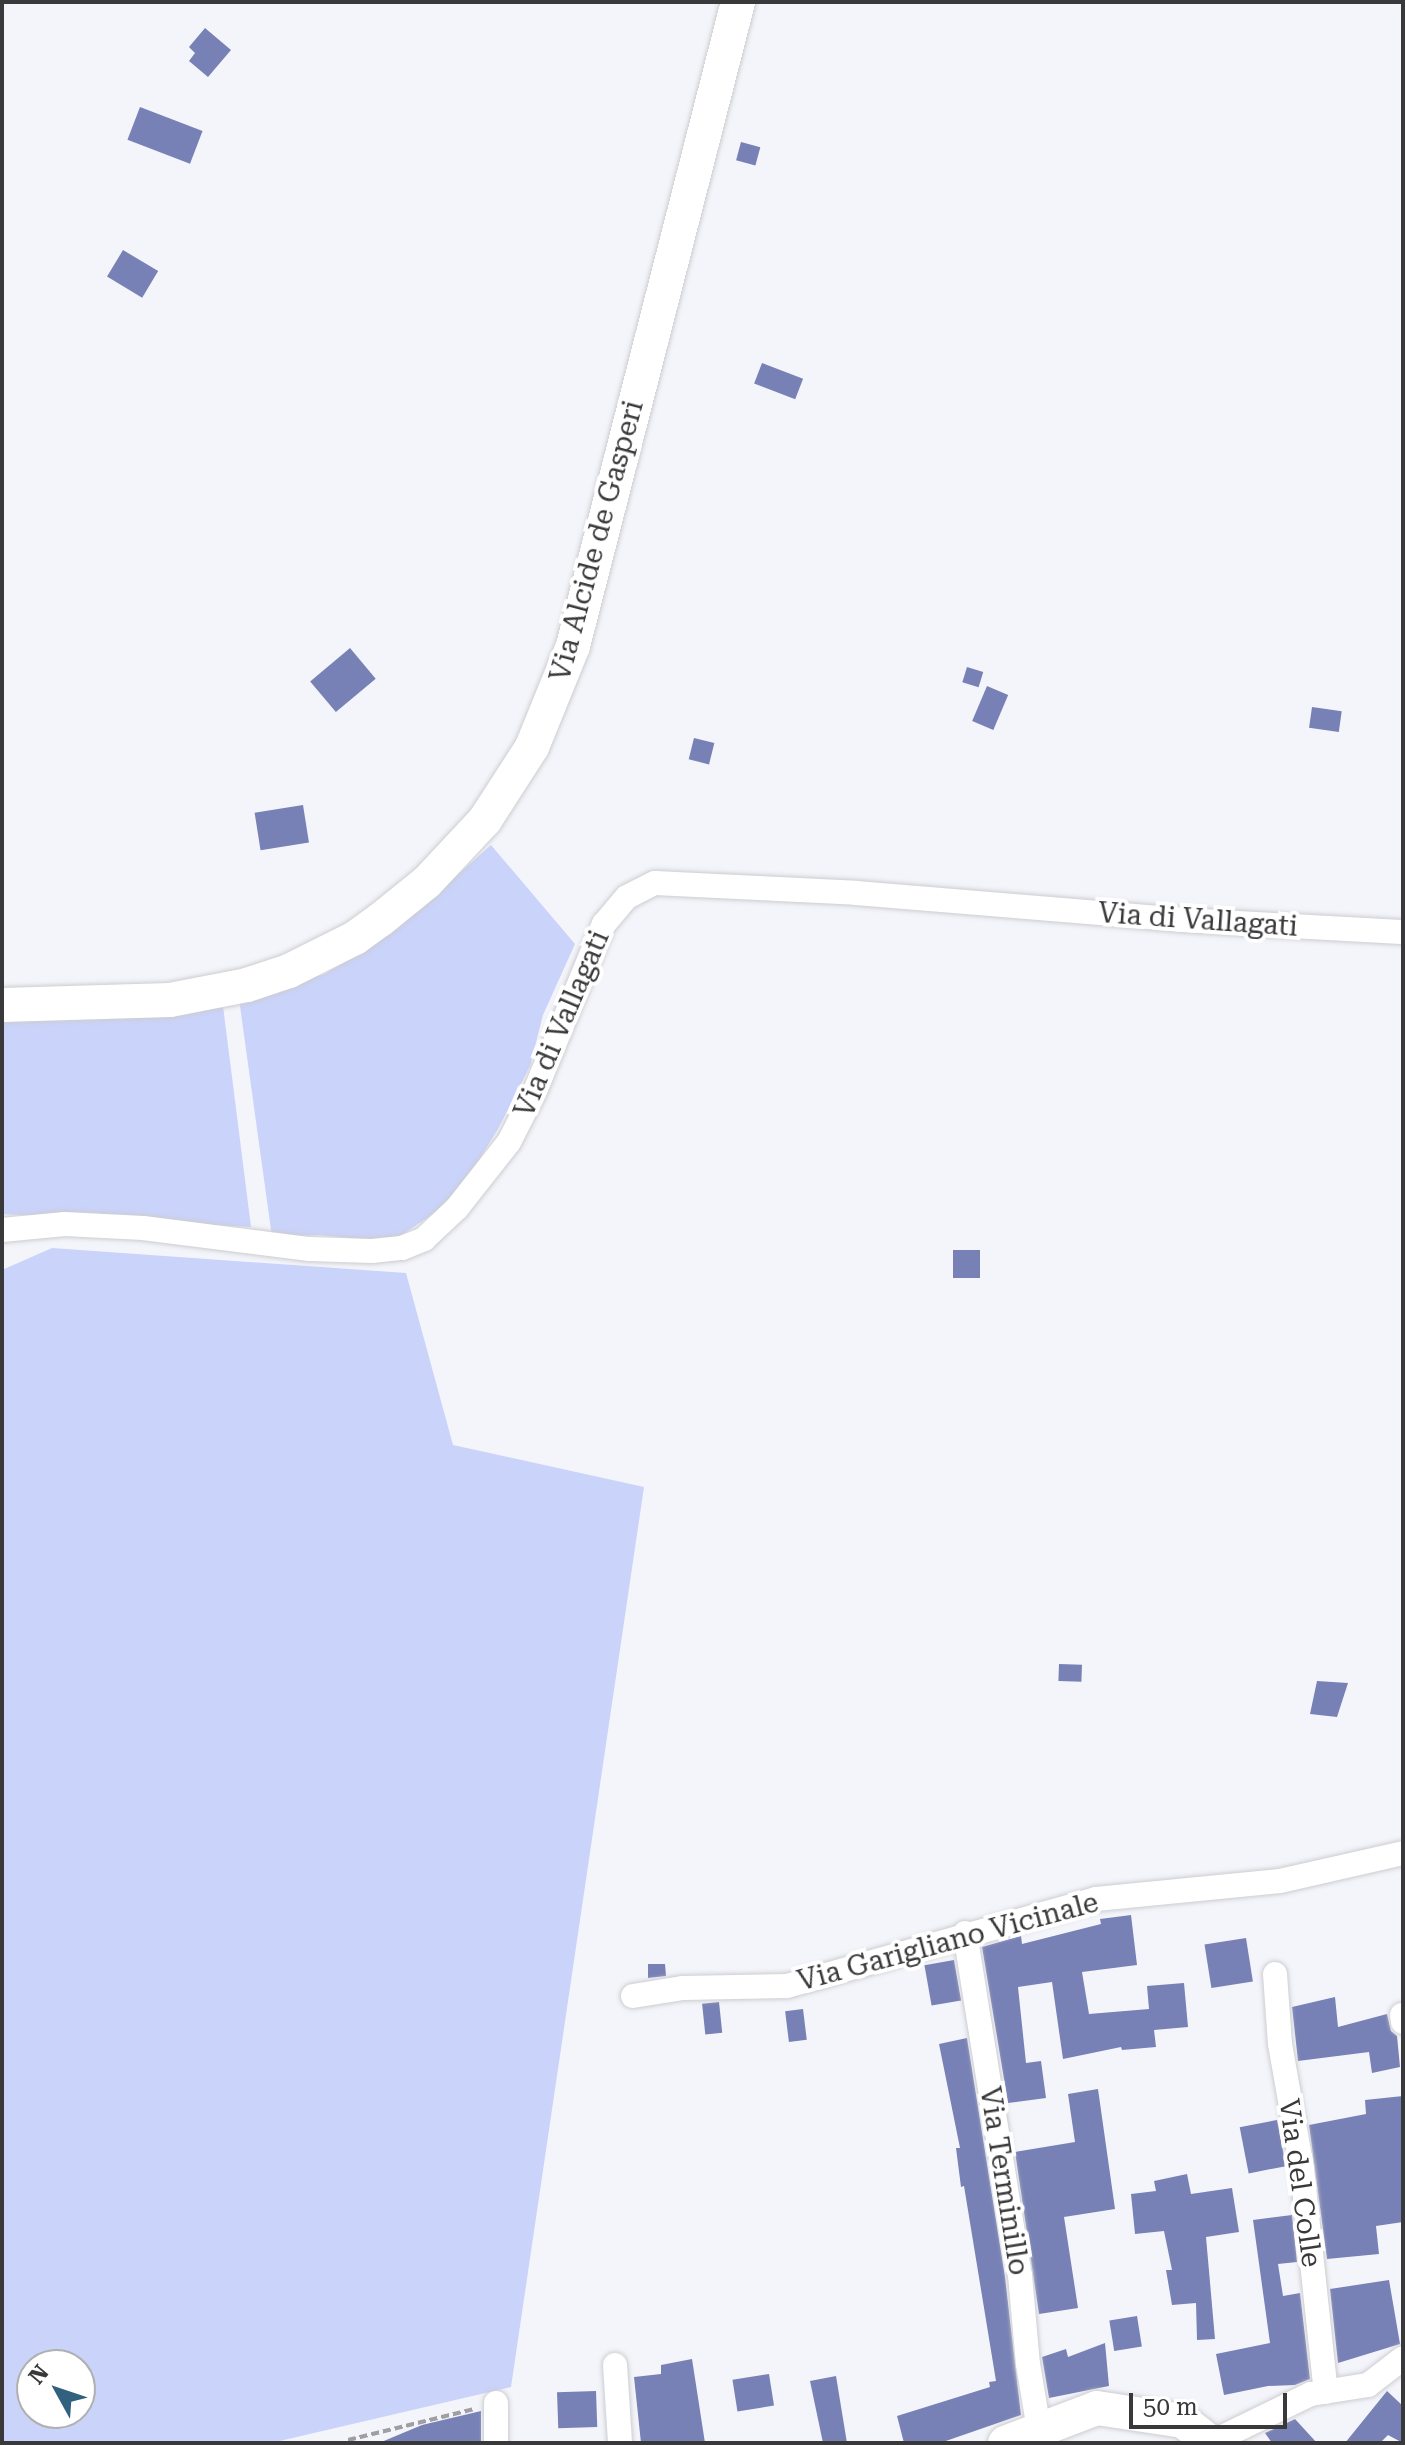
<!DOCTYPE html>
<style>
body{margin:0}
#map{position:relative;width:1405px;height:2445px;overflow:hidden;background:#f4f5fa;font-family:"Roboto Serif",serif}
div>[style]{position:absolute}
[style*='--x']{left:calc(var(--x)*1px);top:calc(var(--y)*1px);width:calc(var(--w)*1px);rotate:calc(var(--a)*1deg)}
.green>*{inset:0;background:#cad3fa}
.building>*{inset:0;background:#7781b5;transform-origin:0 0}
.path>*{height:4px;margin-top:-2px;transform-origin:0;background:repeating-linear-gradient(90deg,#9f9fa3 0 8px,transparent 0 12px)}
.roads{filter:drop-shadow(0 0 2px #cccdd1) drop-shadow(0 0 2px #cccdd1)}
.street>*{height:24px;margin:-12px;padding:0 12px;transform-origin:12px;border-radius:12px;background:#fff}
.secondary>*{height:34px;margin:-17px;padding:0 17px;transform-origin:17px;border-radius:17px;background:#fff}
span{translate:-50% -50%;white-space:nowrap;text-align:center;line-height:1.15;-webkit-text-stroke:8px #fff;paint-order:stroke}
.street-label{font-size:28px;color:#39393b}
.frame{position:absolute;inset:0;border:4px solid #39393b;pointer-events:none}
.north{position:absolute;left:16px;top:2349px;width:80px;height:80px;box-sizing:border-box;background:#fff;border:2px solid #b0b0b1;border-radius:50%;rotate:310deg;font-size:22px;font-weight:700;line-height:32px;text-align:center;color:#39393b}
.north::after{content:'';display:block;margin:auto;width:28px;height:36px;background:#326180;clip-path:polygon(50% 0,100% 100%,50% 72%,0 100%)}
.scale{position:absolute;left:1129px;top:2393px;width:158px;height:36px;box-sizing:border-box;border:4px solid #39393b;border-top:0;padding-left:10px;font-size:24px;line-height:28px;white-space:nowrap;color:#39393b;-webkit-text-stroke:6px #fff;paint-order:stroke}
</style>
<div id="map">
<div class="green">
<div style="clip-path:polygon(491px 845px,575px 944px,543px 1015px,530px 1066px,498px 1129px,454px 1200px,391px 1242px,319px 1235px,272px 1237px,239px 999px,325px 974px,397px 929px)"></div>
<div style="clip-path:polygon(223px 1006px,251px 1227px,2px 1214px,2px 1022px)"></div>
<div style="clip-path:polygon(evenodd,52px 1248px,406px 1273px,453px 1445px,644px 1487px,511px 2387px,271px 2443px,2px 2443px,2px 1270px,52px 1248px,32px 2365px,80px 2365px,80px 2413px,32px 2413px,32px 2365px)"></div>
</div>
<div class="building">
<div style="clip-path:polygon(205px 28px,231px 50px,208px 77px,189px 61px,195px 53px,189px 47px)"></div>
<div style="left:140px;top:107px;width:67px;height:35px;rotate:21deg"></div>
<div style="left:741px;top:142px;width:20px;height:19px;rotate:15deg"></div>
<div style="left:123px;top:250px;width:41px;height:31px;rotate:31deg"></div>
<div style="left:762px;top:363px;width:44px;height:22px;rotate:21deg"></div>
<div style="left:350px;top:648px;width:40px;height:52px;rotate:50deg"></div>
<div style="left:967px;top:667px;width:17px;height:16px;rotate:17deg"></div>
<div style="left:987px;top:686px;width:23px;height:38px;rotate:23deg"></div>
<div style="left:1312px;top:707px;width:30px;height:21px;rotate:8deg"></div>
<div style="left:694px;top:738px;width:21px;height:22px;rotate:14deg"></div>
<div style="left:303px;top:805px;width:38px;height:49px;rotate:81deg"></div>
<div style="left:953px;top:1250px;width:27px;height:28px"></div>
<div style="left:1059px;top:1664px;width:23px;height:17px;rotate:2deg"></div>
<div style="clip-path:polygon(1317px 1681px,1348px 1683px,1337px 1717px,1310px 1714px)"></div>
<div style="clip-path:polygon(1131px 1915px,1137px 1965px,1082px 1972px,1089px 2014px,1149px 2009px,1147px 1986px,1184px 1983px,1188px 2027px,1154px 2030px,1156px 2047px,1122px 2050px,1121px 2047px,1063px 2059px,1052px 1982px,1018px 1987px,1026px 2063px,1041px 2061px,1046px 2098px,1008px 2103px,982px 1947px,1021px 1936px,1022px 1944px,1101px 1924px,1100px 1919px)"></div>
<div style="left:1246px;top:1938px;width:44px;height:42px;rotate:81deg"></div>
<div style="left:954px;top:1960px;width:41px;height:30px;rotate:80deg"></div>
<div style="clip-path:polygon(648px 1964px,665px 1964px,666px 1976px,648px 1978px)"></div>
<div style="clip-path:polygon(1335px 1997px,1338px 2027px,1387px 2014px,1391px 2031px,1397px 2036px,1400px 2067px,1372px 2073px,1369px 2052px,1298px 2061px,1292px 2007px)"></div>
<div style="left:719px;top:2002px;width:31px;height:17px;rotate:84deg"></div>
<div style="left:803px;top:2009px;width:31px;height:18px;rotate:83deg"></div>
<div style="clip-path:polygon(967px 2038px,1005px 2277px,1021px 2415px,940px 2443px,904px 2443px,897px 2416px,990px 2387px,989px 2382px,996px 2381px,964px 2186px,961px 2187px,956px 2148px,960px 2148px,939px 2044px)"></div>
<div style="clip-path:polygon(1098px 2089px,1115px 2209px,1064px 2217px,1078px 2308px,1039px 2314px,1015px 2152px,1075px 2142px,1068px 2094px)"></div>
<div style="clip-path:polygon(1403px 2096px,1403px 2222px,1376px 2226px,1379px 2254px,1327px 2259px,1309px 2125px,1366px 2114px,1365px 2100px)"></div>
<div style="left:1277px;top:2120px;width:47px;height:38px;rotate:79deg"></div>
<div style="clip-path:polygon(1187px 2174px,1191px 2194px,1232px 2188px,1239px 2232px,1206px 2237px,1215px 2339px,1197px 2340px,1196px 2303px,1172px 2305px,1166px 2270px,1172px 2270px,1164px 2231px,1135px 2234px,1131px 2194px,1156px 2191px,1154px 2181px)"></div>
<div style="clip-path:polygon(1292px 2215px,1297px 2262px,1278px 2264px,1283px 2296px,1300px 2293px,1310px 2379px,1295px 2385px,1268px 2386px,1224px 2395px,1216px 2354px,1270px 2343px,1253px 2220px)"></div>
<div style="clip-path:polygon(1389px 2280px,1400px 2344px,1338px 2363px,1330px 2289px)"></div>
<div style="left:1137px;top:2316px;width:31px;height:28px;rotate:81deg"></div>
<div style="clip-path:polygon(1105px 2343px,1109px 2386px,1049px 2398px,1042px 2357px,1066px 2349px,1068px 2357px)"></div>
<div style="clip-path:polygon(692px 2359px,705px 2443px,641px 2443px,634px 2377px,661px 2374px,661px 2365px)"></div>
<div style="left:769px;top:2374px;width:32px;height:37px;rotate:81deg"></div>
<div style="clip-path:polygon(836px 2376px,847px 2443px,823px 2443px,810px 2381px)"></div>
<div style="left:596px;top:2391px;width:36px;height:39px;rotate:88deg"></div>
<div style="clip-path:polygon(1387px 2391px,1403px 2406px,1403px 2443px,1388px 2435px,1380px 2443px,1345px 2443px)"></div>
<div style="clip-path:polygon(481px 2411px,481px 2443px,379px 2443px,422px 2425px)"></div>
<div style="clip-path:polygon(1295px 2419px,1317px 2443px,1272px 2443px,1265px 2433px)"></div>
</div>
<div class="path">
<div style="--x:348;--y:2440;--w:130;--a:-13.8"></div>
</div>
<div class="roads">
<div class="street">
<div style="--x:2;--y:1230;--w:63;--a:-5.4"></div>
<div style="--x:65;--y:1224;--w:78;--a:2.9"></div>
<div style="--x:143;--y:1228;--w:168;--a:7.2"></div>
<div style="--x:310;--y:1249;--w:62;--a:1.8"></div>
<div style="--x:372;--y:1251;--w:30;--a:-6"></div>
<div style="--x:402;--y:1248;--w:24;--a:-22"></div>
<div style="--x:424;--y:1239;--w:45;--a:-43.2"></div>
<div style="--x:457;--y:1208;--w:84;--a:-51.8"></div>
<div style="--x:509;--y:1142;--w:57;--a:-63"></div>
<div style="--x:535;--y:1091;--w:181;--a:-67.6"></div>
<div style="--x:604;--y:924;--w:35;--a:-50"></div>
<div style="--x:627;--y:897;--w:31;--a:-27"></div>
<div style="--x:655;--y:883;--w:201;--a:2.8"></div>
<div style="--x:856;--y:893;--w:326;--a:4.7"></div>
<div style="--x:1181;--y:920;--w:222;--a:3.1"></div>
<div style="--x:965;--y:1933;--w:346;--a:80.9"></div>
<div style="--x:1020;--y:2275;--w:89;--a:84.9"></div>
<div style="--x:1028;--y:2364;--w:67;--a:80.5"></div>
<div style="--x:1275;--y:1974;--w:70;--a:85.9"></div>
<div style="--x:1280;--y:2044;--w:127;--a:80"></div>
<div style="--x:1302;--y:2169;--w:224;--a:83.9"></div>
<div style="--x:633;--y:1996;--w:51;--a:-9.1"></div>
<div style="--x:683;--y:1988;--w:104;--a:-1.1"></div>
<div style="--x:787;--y:1986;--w:321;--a:-15.7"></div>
<div style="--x:1096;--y:1899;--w:185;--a:-5.6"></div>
<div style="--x:1280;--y:1881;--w:126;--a:-12.8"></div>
<div style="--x:1402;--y:2015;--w:7;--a:82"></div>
<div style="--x:615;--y:2365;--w:78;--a:86.3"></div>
<div style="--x:496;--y:2403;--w:40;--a:90"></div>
<div style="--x:1210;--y:2443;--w:112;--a:-25.9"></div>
<div style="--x:1311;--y:2394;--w:58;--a:-9"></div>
<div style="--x:1368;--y:2385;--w:44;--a:-37.6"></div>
</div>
<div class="secondary">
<div style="--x:2;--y:1005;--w:168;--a:-1.7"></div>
<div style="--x:170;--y:1000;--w:78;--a:-11"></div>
<div style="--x:247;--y:985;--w:44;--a:-18.4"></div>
<div style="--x:289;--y:971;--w:74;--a:-26.6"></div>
<div style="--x:355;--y:938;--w:31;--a:-36"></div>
<div style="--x:380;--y:920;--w:60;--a:-39"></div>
<div style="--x:427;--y:882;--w:85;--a:-46.9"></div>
<div style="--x:485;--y:820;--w:87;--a:-57.2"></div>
<div style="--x:532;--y:747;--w:109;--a:-67.9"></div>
<div style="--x:573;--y:646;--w:665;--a:-75.63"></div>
<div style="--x:1005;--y:2443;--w:98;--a:-20.8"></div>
<div style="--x:1097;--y:2408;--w:87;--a:8.6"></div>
<div style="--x:1183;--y:2421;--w:36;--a:38"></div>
</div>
</div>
<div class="street-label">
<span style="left:597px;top:541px;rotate:-75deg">Via Alcide de Gasperi</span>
<span style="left:1198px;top:920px;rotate:4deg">Via di Vallagati</span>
<span style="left:562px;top:1024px;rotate:-67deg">Via di Vallagati</span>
<span style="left:948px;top:1942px;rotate:-15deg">Via Garigliano Vicinale</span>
<span style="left:1004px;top:2181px;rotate:81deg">Via Terminillo</span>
<span style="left:1300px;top:2183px;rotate:82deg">Via del Colle</span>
</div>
<div class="frame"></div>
<div class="north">N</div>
<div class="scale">50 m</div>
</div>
